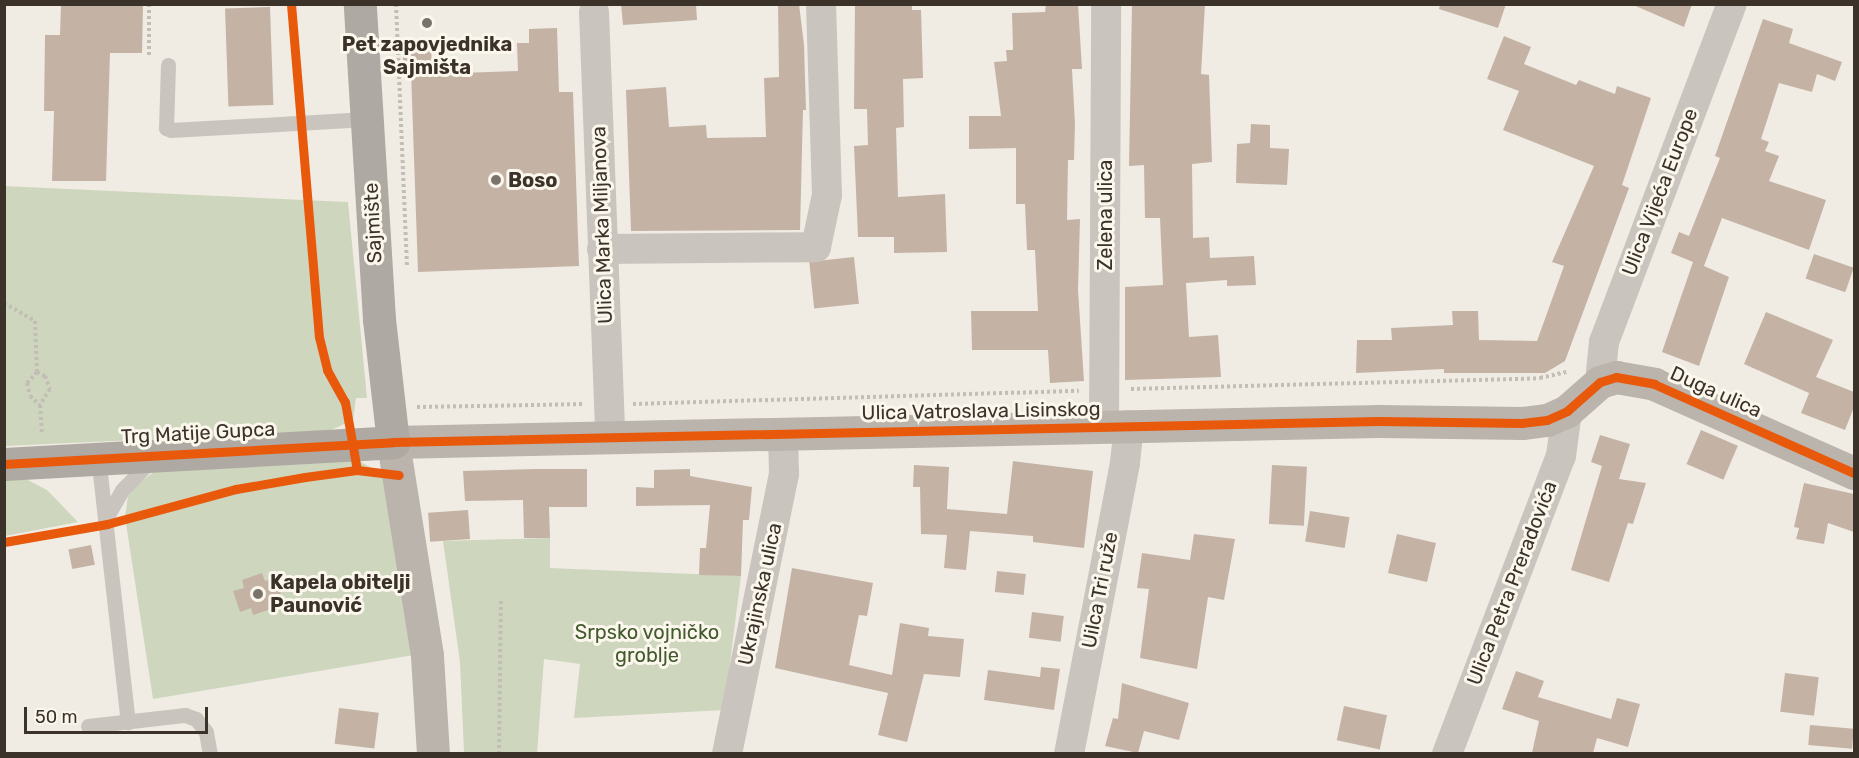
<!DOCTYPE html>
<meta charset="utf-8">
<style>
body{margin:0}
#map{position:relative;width:1859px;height:758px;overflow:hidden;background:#f0ece4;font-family:Rubik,sans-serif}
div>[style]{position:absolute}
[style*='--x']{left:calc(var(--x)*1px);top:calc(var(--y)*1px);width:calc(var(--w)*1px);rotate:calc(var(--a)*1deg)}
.green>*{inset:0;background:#ced6be}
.building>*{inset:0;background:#c4b3a5;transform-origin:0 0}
.path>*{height:4px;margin-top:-2px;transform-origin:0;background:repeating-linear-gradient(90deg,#c2bdb5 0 3px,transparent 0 6px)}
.lane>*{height:15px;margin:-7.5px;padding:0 7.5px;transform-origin:7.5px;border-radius:7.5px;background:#c9c4bd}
.street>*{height:30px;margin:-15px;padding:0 15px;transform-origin:15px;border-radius:15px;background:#c9c4bd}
.secondary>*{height:33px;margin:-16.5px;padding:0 16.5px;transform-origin:16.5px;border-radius:16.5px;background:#bab4ad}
.primary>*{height:33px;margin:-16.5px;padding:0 16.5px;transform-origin:16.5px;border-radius:16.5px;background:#aea9a2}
.cycleway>*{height:9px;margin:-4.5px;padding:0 4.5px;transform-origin:4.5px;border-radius:4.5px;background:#e8590c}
.dots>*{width:16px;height:16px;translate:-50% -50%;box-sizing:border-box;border:3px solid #fbf7ed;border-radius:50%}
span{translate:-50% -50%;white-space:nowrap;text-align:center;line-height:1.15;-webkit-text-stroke:6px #fbf7ed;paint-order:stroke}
.poi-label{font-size:20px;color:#3b322a;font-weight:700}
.left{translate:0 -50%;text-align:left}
.street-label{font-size:20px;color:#3b322a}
.park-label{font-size:20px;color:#425a2d}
.frame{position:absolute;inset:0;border:6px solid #3b322a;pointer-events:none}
.scale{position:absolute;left:24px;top:707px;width:184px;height:27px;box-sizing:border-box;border:3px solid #3b322a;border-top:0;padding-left:8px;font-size:18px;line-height:21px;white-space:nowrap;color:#3b322a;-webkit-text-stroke:4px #fbf7ed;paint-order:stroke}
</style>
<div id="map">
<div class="green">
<div style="clip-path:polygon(4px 186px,348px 202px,367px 398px,356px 398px,353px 420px,329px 431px,5px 446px)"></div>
<div style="clip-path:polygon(345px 453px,375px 470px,383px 479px,414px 655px,153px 699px,125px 517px,128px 496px,140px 482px,159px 468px)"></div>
<div style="clip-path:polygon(5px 473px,22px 477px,47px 490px,78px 522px,5px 536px)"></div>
<div style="clip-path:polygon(550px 538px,550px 568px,741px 576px,724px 710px,574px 718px,580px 664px,544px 659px,537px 753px,464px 753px,460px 662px,443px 541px)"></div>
</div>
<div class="building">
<div style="clip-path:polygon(61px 4px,143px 4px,142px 53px,110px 53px,106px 181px,52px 181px,54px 111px,44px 111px,45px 35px,60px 35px)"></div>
<div style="clip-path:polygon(621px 4px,696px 4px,697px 20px,623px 25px)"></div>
<div style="clip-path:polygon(778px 4px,799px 4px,804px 45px,806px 110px,803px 110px,800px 230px,631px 231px,626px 90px,666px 87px,669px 127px,706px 125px,707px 138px,766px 137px,764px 78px,779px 77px)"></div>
<div style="clip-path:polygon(855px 4px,912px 4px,912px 10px,921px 10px,923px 78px,903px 79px,904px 127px,896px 128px,898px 197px,945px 194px,947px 252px,894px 253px,894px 237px,858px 237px,854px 146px,868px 145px,867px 109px,854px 109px)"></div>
<div style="clip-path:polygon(1046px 4px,1078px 4px,1082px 69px,1072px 69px,1075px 124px,1074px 160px,1068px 160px,1067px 220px,1080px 219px,1078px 290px,1084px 381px,1050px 383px,1048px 350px,972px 350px,971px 311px,1038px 311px,1035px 250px,1027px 250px,1025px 204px,1016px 204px,1016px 148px,969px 149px,969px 116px,1001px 116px,994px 62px,1007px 61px,1006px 50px,1013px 50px,1012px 13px,1045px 12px)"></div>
<div style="clip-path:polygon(1132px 4px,1205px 4px,1201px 74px,1209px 75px,1212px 162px,1192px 164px,1193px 238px,1209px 237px,1210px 258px,1254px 256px,1256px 285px,1227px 286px,1227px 280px,1186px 283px,1189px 337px,1218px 335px,1221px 377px,1125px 380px,1125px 287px,1163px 285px,1160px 218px,1145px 218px,1144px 165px,1129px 166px)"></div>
<div style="clip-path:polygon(1440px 4px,1506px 4px,1498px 28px,1439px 9px)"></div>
<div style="clip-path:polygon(1631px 4px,1692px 4px,1684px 27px)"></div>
<div style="left:270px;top:7px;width:98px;height:45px;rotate:88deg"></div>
<div style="clip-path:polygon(1763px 19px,1793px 29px,1789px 43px,1842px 62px,1835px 81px,1817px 74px,1812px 92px,1779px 83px,1761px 139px,1769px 142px,1765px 151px,1779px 156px,1769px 181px,1826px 200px,1809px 250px,1722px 218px,1704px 266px,1729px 277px,1699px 366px,1662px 352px,1693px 262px,1671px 253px,1679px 232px,1689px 236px,1720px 158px,1715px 156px)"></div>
<div style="clip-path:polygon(557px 28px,559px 92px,573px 92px,579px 266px,418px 272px,411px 72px,403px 72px,403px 42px,431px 42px,432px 74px,518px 71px,517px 43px,529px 43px,529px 29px)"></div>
<div style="clip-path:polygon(1504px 36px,1531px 47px,1524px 64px,1576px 85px,1579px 80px,1615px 94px,1617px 86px,1651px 98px,1622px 185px,1629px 188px,1565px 361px,1545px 373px,1444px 373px,1444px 369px,1356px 373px,1357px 340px,1392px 340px,1391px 328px,1453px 325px,1452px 311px,1478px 311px,1479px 340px,1537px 341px,1564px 266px,1552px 262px,1594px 166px,1503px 130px,1519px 91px,1487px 79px)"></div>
<div style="clip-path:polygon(1251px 124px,1270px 125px,1270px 148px,1289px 149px,1287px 185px,1236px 183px,1237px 144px,1250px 143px)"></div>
<div style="left:1814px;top:254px;width:42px;height:26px;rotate:19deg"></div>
<div style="left:854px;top:257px;width:47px;height:45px;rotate:84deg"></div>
<div style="clip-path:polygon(1766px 312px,1833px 340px,1816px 377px,1854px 392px,1854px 407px,1845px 430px,1801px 413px,1812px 386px,1809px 393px,1744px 364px)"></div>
<div style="left:1701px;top:430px;width:40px;height:37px;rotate:23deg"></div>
<div style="clip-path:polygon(1600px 435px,1630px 444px,1619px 479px,1646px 483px,1633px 524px,1628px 523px,1609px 582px,1571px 570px,1602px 466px,1591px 462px)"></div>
<div style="clip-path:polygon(1013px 461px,1093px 471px,1084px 548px,1033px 542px,1033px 536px,970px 531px,966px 570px,944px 568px,947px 535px,921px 534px,920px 487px,913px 487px,914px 465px,949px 467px,947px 509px,1007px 514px)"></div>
<div style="left:1272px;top:465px;width:35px;height:59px;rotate:3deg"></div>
<div style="clip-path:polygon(536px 469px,587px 469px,587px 507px,549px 507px,550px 538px,524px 538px,523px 500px,465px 501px,463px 471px)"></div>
<div style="clip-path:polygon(690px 469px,690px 476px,752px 487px,749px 520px,743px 520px,741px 576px,699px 575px,700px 548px,706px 548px,710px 505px,636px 506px,636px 487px,654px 488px,654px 470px)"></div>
<div style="clip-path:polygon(1804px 483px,1854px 494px,1854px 532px,1828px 523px,1824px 544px,1796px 539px,1799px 528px,1794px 527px)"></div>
<div style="left:468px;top:510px;width:29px;height:40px;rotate:86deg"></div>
<div style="left:1310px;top:511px;width:40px;height:31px;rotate:9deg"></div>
<div style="clip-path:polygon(1194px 534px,1235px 539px,1224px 600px,1208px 597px,1197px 669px,1140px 658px,1149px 589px,1137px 588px,1142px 553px,1190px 560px)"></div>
<div style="left:1397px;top:534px;width:40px;height:40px;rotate:13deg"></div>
<div style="left:91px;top:545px;width:20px;height:23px;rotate:79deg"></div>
<div style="clip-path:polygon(792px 568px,873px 583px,867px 616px,859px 615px,849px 665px,892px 675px,900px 623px,929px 628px,928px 636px,964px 639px,960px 677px,924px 674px,907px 742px,878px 735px,888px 693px,775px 668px)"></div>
<div style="left:997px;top:571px;width:29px;height:21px;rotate:6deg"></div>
<div style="clip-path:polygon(262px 573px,265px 581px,276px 577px,282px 598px,272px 601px,274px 608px,253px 615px,251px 608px,240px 612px,233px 591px,244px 588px,242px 580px)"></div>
<div style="left:1032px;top:612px;width:32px;height:26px;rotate:7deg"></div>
<div style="clip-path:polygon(1041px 667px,1060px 669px,1054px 710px,984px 700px,988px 670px,1040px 677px)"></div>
<div style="clip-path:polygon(1516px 671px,1544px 681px,1538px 697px,1611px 719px,1617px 698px,1640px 704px,1628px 747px,1597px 738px,1593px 753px,1532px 753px,1539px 721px,1502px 709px)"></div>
<div style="left:1785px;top:673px;width:34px;height:39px;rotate:7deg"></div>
<div style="clip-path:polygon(1122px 683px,1189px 703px,1179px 740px,1144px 731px,1138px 753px,1105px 746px,1113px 718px,1118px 719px)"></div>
<div style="left:1344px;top:706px;width:44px;height:35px;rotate:12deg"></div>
<div style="left:339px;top:708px;width:40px;height:36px;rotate:7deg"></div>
<div style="left:1810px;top:725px;width:44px;height:20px;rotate:5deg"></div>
</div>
<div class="path">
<div style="--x:149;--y:4;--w:54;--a:90"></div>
<div style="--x:396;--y:4;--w:264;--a:87.6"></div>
<div style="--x:4;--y:303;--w:36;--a:30"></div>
<div style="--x:35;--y:321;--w:51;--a:87.8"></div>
<div style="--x:37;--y:372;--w:9;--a:27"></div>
<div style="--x:45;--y:376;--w:14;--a:69"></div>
<div style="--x:50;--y:389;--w:19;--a:122"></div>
<div style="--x:40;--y:405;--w:29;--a:86"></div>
<div style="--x:37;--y:372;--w:15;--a:132"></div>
<div style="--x:27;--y:383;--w:13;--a:77"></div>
<div style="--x:30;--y:396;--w:13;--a:42"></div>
<div style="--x:1131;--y:389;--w:409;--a:-1.5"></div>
<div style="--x:1540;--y:378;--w:28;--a:-13"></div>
<div style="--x:633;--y:404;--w:446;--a:-1.7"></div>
<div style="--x:417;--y:407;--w:167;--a:-1"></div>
<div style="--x:499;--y:754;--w:156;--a:-89.3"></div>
</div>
<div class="lane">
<div style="--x:168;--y:65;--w:63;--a:91.8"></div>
<div style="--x:166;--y:128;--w:5;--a:22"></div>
<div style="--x:171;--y:130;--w:196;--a:-3.2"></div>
<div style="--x:98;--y:456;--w:268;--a:83.6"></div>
<div style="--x:106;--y:518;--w:32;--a:-60"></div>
<div style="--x:122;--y:490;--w:43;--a:-45.9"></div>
<div style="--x:88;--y:726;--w:98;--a:-6.5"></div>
<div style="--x:185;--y:715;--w:12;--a:20"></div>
<div style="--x:196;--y:719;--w:16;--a:52"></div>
<div style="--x:206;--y:732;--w:22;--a:80"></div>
</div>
<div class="street">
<div style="--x:594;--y:12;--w:426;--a:87.8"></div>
<div style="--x:602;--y:249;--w:214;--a:-0.5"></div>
<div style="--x:816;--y:247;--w:53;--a:-78.1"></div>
<div style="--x:827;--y:195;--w:191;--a:-91.8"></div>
<div style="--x:1600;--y:382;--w:40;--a:-84.3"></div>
<div style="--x:1604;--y:342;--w:361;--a:-69.3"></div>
<div style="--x:1104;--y:426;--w:422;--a:-89.7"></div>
<div style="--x:727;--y:754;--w:286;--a:-78.5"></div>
<div style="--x:784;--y:474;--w:41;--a:-91.4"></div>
<div style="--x:1069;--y:754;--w:296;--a:-79.1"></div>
<div style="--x:1125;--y:463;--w:38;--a:-84"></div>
<div style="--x:1447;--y:754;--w:319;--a:-69.1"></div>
<div style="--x:1561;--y:456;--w:45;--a:-82.4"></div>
</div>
<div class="secondary">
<div style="--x:433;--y:754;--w:99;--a:-93.5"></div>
<div style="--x:427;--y:655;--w:216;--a:-99.1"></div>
<div style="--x:393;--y:442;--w:986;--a:-1.22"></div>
<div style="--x:1379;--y:421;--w:143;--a:0.8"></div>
<div style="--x:1522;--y:423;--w:25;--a:-7"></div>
<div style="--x:1547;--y:420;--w:22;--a:-24"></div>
<div style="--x:1567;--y:411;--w:44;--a:-41.3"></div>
<div style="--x:1600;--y:382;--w:17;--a:-17"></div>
<div style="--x:1616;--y:377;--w:39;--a:10"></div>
<div style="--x:1654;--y:384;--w:219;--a:24"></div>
</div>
<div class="primary">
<div style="--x:4;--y:464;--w:390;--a:-3.2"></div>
<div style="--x:393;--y:442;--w:124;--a:-96.5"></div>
<div style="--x:379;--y:319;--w:316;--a:-93.5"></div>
</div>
<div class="cycleway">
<div style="--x:291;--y:4;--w:334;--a:85.2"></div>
<div style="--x:319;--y:337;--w:34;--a:76"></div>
<div style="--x:327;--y:370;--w:37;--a:61"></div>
<div style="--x:345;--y:402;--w:69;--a:80"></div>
<div style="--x:4;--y:464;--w:390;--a:-3.2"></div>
<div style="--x:393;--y:442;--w:986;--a:-1.22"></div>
<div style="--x:1379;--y:421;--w:143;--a:0.8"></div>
<div style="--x:1522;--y:423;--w:25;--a:-7"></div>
<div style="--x:1547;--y:420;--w:22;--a:-24"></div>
<div style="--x:1567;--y:411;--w:44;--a:-41.3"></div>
<div style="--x:1600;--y:382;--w:17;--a:-17"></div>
<div style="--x:1616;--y:377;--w:39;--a:10"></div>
<div style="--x:1654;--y:384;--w:219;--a:24"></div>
<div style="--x:4;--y:542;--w:105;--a:-9.9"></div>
<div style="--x:107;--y:524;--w:134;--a:-15.2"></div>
<div style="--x:236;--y:489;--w:70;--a:-9.9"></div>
<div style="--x:305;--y:477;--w:52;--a:-7.7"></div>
<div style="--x:357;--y:470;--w:42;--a:6.8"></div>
</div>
<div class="dots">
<div style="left:427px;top:23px;background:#7a736b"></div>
<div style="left:496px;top:180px;background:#7a736b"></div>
<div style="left:258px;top:594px;background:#7a736b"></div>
</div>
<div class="poi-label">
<span style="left:427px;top:56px">Pet zapovjednika<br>Sajmišta</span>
<span class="left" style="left:508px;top:180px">Boso</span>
<span class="left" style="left:270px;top:594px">Kapela obitelji<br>Paunović</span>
</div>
<div class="street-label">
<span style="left:1660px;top:192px;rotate:-69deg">Ulica Vijeća Europe</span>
<span style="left:1105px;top:215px;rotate:-90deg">Zelena ulica</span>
<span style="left:373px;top:223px;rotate:-93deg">Sajmište</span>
<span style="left:602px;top:225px;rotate:-92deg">Ulica Marka Miljanova</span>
<span style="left:1716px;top:392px;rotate:24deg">Duga ulica</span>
<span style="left:981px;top:411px;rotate:-1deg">Ulica Vatroslava Lisinskog</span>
<span style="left:198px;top:433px;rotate:-3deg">Trg Matije Gupca</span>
<span style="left:1512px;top:583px;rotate:-69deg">Ulica Petra Preradovića</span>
<span style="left:1100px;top:590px;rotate:-79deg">Uilca Tri ruže</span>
<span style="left:760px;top:594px;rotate:-78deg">Ukrajinska ulica</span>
</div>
<div class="park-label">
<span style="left:647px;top:644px">Srpsko vojničko<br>groblje</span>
</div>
<div class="frame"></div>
<div class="scale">50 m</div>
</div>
